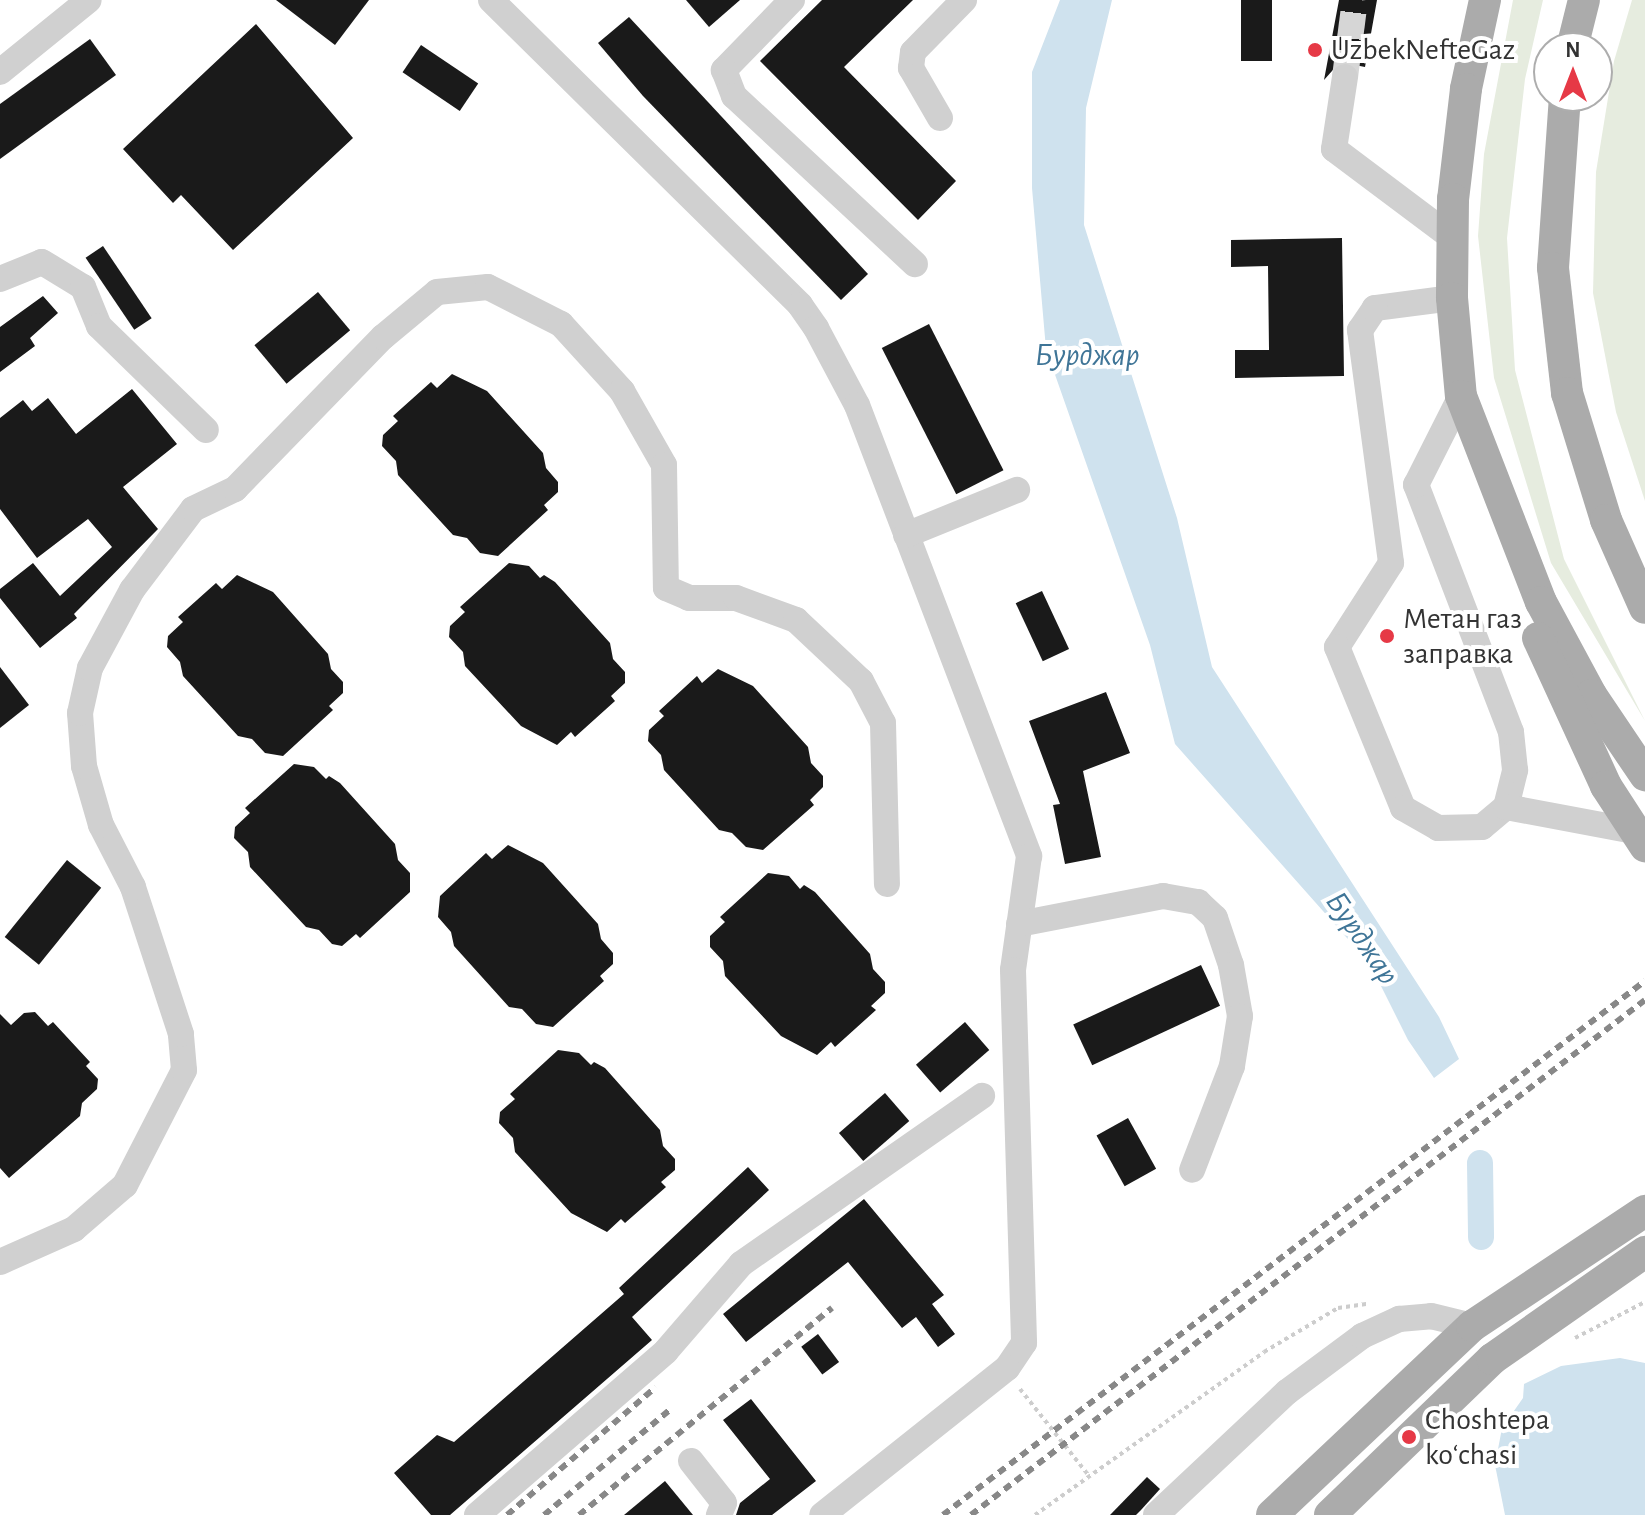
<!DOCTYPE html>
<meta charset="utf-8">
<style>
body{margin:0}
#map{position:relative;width:1645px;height:1515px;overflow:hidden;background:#fff;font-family:"Alegreya Sans",sans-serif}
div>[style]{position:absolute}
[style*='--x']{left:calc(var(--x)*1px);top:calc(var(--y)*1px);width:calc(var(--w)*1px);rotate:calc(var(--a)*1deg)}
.green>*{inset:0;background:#e6ecdf}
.water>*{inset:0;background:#cfe2ee}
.canal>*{height:26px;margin:-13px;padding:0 13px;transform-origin:13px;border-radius:13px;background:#cfe2ee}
.building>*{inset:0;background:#1a1a1a;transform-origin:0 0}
.minor-tunnel>*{height:26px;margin-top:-13px;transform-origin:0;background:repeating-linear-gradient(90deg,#d6d6d6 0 26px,transparent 0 39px)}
.path>*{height:4px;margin-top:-2px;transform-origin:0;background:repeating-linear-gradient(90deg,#cdcdcd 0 4px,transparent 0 8px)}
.minor>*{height:26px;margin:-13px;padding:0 13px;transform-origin:13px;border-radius:13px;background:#d0d0d0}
.major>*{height:32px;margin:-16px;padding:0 16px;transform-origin:16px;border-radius:16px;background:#ababab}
.rail>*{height:6px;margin-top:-3px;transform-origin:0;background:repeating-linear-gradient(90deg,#888 0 8px,transparent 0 14px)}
.dots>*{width:22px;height:22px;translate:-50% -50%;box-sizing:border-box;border:4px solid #fff;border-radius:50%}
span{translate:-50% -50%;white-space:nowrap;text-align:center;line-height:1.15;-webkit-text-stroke:8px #fff;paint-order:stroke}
.poi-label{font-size:30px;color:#333}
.left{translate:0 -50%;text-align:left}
.water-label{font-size:32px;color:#3f7597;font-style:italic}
.north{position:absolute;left:1533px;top:32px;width:80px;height:80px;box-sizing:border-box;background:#fff;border:2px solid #adadad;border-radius:50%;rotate:0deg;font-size:22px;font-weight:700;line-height:32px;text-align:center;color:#333}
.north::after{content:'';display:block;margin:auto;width:28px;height:36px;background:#e63946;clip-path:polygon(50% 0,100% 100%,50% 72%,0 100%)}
</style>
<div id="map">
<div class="green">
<div style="clip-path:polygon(1513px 0,1543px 0,1525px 79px,1507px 238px,1515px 370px,1564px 559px,1645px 721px,1551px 563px,1494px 378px,1478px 236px,1484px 154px)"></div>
<div style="clip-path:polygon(1632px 0,1645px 0,1645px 501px,1616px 412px,1593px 293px,1596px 172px,1614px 61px)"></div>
</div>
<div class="water">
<div style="clip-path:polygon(1060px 0,1112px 0,1086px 108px,1084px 225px,1177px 518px,1212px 667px,1439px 1017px,1459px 1059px,1434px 1078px,1408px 1040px,1370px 964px,1175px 744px,1150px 645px,1046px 349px,1032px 188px,1032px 72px)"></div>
<div style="clip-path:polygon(1620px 1358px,1645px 1363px,1645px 1515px,1505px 1515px,1495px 1465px,1502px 1428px,1523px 1398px,1524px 1384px,1561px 1366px)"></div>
</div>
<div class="canal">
<div style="--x:1480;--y:1163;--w:74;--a:89.2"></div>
</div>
<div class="building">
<div style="clip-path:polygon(276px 0,369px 0,335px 45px)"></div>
<div style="clip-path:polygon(686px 0,740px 0,709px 27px)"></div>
<div style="clip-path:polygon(822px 0,913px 0,844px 67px,956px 181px,918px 220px,760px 61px)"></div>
<div style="left:1241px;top:0;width:31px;height:61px"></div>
<div style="clip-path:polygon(1339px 0,1377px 0,1365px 67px,1340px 62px,1324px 80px)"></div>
<div style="clip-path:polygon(629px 17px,868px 274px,841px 300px,643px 96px,598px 43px)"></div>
<div style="clip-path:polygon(256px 24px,353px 138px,233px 250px,181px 195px,173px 203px,123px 149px)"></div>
<div style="clip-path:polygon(90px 39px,116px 75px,0 159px,0 104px)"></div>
<div style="left:421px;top:45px;width:69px;height:33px;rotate:34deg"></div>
<div style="clip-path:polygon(1342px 238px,1344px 376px,1235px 378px,1235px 350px,1269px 350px,1268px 266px,1231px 267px,1231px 240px)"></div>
<div style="left:103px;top:246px;width:87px;height:21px;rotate:56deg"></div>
<div style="left:318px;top:292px;width:50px;height:83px;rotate:50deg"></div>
<div style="clip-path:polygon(43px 296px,58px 313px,30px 338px,35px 346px,0 372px,0 327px)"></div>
<div style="left:929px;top:324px;width:164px;height:53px;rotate:63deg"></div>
<div style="clip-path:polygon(452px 374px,487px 391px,543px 453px,546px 468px,558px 482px,558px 492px,544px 505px,548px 510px,498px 556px,480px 553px,467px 538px,453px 535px,398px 475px,396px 461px,382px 446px,383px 435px,398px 421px,393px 416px,431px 382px,437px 388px)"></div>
<div style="clip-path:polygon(132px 389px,177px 444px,123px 487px,158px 529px,74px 614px,77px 618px,40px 648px,0 598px,0 589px,33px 563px,60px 596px,112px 547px,88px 519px,37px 558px,0 509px,0 418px,23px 400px,32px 411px,48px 398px,76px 434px)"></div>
<div style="clip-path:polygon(509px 563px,529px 566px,540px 578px,544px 575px,555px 582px,610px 643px,613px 659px,625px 672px,625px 683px,611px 696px,615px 701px,575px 737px,571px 732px,557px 745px,521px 726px,465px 666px,463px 652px,449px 637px,450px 626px,465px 612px,460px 607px)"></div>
<div style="clip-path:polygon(237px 575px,273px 592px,328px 654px,331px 669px,343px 682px,343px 693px,329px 706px,333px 710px,283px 756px,265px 753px,252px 739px,238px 736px,183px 676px,180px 662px,167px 647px,168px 636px,183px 622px,178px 617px,216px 583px,222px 589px)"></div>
<div style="left:1042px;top:591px;width:64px;height:29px;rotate:65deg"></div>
<div style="clip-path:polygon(0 667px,29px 705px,0 728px)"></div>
<div style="clip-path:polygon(718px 669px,753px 686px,808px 747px,811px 763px,823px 776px,823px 787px,810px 800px,814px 805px,763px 850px,746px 847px,732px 833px,719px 830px,664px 770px,661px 755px,648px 741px,649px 730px,664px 716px,659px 711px,697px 676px,702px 683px)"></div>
<div style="clip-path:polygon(1106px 692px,1130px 753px,1083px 771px,1101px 857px,1065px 864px,1053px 805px,1060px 804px,1029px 721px)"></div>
<div style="clip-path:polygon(294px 764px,314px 767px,326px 779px,329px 776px,340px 783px,395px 844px,398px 860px,410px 873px,410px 892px,360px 938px,356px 934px,342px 946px,332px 944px,319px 930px,306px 927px,250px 867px,248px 852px,234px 838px,235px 827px,250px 813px,245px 808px)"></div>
<div style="clip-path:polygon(508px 845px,543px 863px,598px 924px,601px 939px,613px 953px,613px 964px,600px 976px,604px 981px,553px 1027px,536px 1024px,522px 1009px,509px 1007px,454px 946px,451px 932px,438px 917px,440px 896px,486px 853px,492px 859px)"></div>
<div style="left:67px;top:860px;width:44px;height:99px;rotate:39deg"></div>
<div style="clip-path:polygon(768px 873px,789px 876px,800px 889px,804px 885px,815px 892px,870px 954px,873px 969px,885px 982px,885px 993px,871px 1006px,876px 1010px,835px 1047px,831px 1042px,817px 1055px,781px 1036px,725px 976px,723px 961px,710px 947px,710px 936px,725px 922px,720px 917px)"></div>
<div style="left:1201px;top:965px;width:45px;height:141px;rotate:65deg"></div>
<div style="clip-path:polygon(35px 1012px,48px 1026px,53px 1022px,90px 1062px,86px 1066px,98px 1079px,97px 1089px,82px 1103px,80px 1116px,9px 1178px,0 1168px,0 1014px,11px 1025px,24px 1013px)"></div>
<div style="left:965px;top:1022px;width:37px;height:65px;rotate:49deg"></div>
<div style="clip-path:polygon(558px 1050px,579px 1053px,591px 1065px,594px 1062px,605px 1068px,660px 1130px,663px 1146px,675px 1159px,675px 1170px,661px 1182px,666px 1187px,625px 1223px,621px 1219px,607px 1232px,571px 1213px,515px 1152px,513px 1138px,499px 1123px,500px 1112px,515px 1099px,510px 1094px)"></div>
<div style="left:885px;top:1093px;width:37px;height:61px;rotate:49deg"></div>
<div style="left:1128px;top:1118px;width:58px;height:36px;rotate:61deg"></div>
<div style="clip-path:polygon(748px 1167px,769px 1190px,632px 1317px,652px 1340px,450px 1515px,431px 1515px,394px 1473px,437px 1435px,454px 1442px,624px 1294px,619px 1288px)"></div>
<div style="clip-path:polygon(864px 1199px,944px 1295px,932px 1304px,955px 1334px,938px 1347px,916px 1317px,902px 1328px,848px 1262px,746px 1342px,723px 1314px)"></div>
<div style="left:818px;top:1334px;width:35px;height:21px;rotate:53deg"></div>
<div style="clip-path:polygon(751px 1399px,816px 1481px,772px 1515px,736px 1515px,740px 1503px,770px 1479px,723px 1420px)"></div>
<div style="clip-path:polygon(1147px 1477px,1160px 1489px,1141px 1510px,1136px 1515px,1110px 1515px)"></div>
<div style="clip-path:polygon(665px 1481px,693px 1515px,624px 1515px)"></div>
</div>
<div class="minor-tunnel">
<div style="--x:1345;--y:77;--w:78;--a:-82.6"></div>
</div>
<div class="path">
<div style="--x:1575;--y:1338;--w:79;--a:-27.2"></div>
<div style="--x:1020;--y:1389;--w:112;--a:51.5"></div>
<div style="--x:1035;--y:1515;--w:281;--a:-35.4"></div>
<div style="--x:1264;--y:1352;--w:86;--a:-30.7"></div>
<div style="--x:1338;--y:1308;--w:30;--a:-8"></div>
</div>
<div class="minor">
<div style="--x:491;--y:0;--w:434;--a:44.6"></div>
<div style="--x:800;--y:305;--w:28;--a:55"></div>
<div style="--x:816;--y:328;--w:87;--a:62"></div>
<div style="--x:857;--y:405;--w:483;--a:69.1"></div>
<div style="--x:1029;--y:856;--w:115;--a:98"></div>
<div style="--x:1013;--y:970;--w:373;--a:88.3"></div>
<div style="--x:1024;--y:1343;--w:30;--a:124"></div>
<div style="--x:1007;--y:1368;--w:236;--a:141.5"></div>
<div style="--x:792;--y:0;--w:98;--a:134.2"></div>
<div style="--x:724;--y:70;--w:28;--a:69"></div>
<div style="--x:734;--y:96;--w:247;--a:42.9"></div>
<div style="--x:0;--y:72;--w:114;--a:-39"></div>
<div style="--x:1345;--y:77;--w:73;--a:98.7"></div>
<div style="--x:1334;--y:149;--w:146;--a:36.9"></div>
<div style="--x:940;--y:118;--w:58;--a:-120.1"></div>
<div style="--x:911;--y:68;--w:16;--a:-83"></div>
<div style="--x:913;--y:52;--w:73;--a:-45.6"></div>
<div style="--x:0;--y:279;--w:45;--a:-22"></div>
<div style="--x:42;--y:262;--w:48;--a:31.4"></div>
<div style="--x:83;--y:287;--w:42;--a:67.7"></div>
<div style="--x:99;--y:326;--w:149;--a:44.2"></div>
<div style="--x:1452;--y:298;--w:78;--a:172.6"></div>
<div style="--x:1375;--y:308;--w:27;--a:124"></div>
<div style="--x:1360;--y:330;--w:235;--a:82.4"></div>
<div style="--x:1391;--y:563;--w:100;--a:122.7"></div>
<div style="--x:1337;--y:647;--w:174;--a:67.7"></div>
<div style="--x:1403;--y:808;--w:40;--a:29.7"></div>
<div style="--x:1438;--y:828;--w:44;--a:-1.3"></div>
<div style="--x:1482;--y:827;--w:31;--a:-40"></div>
<div style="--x:1506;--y:807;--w:38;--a:-76"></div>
<div style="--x:1515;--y:770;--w:38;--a:-96"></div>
<div style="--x:1511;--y:732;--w:265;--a:-111"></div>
<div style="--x:1416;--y:485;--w:100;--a:-63.2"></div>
<div style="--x:906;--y:535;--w:120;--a:-22.1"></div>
<div style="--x:1506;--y:807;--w:130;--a:10.6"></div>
<div style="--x:1019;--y:924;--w:147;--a:-11"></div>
<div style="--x:1163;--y:896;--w:36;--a:10"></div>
<div style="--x:1198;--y:902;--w:23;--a:43"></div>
<div style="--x:1215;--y:918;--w:50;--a:71.2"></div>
<div style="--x:1231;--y:965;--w:52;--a:80"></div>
<div style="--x:1240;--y:1016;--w:51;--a:99.1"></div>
<div style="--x:1232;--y:1066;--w:111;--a:111"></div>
<div style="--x:0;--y:1262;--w:81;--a:-24"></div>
<div style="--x:74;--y:1229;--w:67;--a:-40.8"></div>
<div style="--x:125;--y:1185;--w:129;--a:-62.8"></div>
<div style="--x:184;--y:1070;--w:36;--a:-95"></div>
<div style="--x:181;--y:1034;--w:155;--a:-108.1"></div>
<div style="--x:133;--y:887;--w:70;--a:-117.3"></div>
<div style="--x:101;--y:825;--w:61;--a:-106.1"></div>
<div style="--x:84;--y:766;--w:53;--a:-94.3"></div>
<div style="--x:80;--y:713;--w:46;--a:-77.5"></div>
<div style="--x:90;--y:668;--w:89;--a:-61.7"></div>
<div style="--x:132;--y:590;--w:101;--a:-53"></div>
<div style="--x:193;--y:509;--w:47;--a:-25.5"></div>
<div style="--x:235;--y:489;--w:212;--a:-45.8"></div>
<div style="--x:383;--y:337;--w:70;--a:-39.8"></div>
<div style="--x:437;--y:292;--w:51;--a:-5.6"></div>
<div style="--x:488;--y:287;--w:82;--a:26.9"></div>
<div style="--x:561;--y:324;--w:91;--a:47.7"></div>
<div style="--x:622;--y:391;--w:85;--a:60.4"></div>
<div style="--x:664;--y:465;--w:123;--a:89.1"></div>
<div style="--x:666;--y:588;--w:25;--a:23"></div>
<div style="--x:689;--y:598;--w:47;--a:0"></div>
<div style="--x:736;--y:598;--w:64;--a:20.1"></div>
<div style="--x:796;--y:620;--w:89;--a:43.2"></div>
<div style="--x:861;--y:681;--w:47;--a:62.4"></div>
<div style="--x:883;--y:723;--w:161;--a:88.6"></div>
<div style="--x:691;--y:1461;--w:53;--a:51.8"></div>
<div style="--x:724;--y:1503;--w:13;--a:113"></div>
<div style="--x:477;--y:1515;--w:250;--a:-40.9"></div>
<div style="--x:666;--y:1351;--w:115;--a:-49.2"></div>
<div style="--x:741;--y:1264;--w:294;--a:-34.9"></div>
<div style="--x:1156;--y:1515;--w:180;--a:-43.2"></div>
<div style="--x:1287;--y:1392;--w:94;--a:-36.7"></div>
<div style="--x:1362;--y:1336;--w:41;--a:-24.7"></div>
<div style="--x:1399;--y:1319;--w:32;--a:-5"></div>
<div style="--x:1431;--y:1316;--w:42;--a:13.7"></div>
</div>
<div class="major">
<div style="--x:1485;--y:0;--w:91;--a:102.1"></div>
<div style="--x:1466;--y:89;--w:111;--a:96.7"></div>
<div style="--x:1453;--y:199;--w:99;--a:90.6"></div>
<div style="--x:1452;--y:298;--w:98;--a:84.8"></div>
<div style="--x:1461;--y:396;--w:221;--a:68.8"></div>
<div style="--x:1541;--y:602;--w:106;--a:61.7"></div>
<div style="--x:1591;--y:695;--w:97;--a:56"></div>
<div style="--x:1572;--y:48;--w:49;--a:-76"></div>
<div style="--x:1565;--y:96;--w:172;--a:94"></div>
<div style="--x:1553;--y:268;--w:126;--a:83.6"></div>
<div style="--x:1567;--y:393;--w:133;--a:72.9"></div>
<div style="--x:1606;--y:520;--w:96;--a:66.1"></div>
<div style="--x:1538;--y:638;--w:163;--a:65.3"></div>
<div style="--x:1606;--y:786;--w:72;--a:57"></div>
<div style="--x:1272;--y:1515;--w:275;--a:-43.4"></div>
<div style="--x:1472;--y:1326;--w:208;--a:-33.6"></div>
<div style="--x:1330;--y:1515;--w:225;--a:-43.9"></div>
<div style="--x:1492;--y:1359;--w:187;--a:-35"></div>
</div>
<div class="rail">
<div style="--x:507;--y:1515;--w:196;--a:-40.7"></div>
<div style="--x:544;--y:1515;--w:167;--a:-39.9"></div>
<div style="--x:579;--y:1515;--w:327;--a:-39.3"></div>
<div style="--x:943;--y:1515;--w:882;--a:-37.26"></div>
<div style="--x:971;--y:1515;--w:848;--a:-37.38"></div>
</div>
<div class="dots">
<div style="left:1315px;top:50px;background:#e63946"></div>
<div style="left:1387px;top:636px;background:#e63946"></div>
<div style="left:1409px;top:1437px;background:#e63946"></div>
</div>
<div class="poi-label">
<span class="left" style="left:1331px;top:50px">UzbekNefteGaz</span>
<span class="left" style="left:1403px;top:636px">Метан газ<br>заправка</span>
<span class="left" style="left:1425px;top:1437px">Choshtepa<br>koʻchasi</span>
</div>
<div class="water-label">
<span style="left:1087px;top:355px">Бурджар</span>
<span style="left:1362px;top:938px;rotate:56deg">Бурджар</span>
</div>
<div class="north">N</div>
</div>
